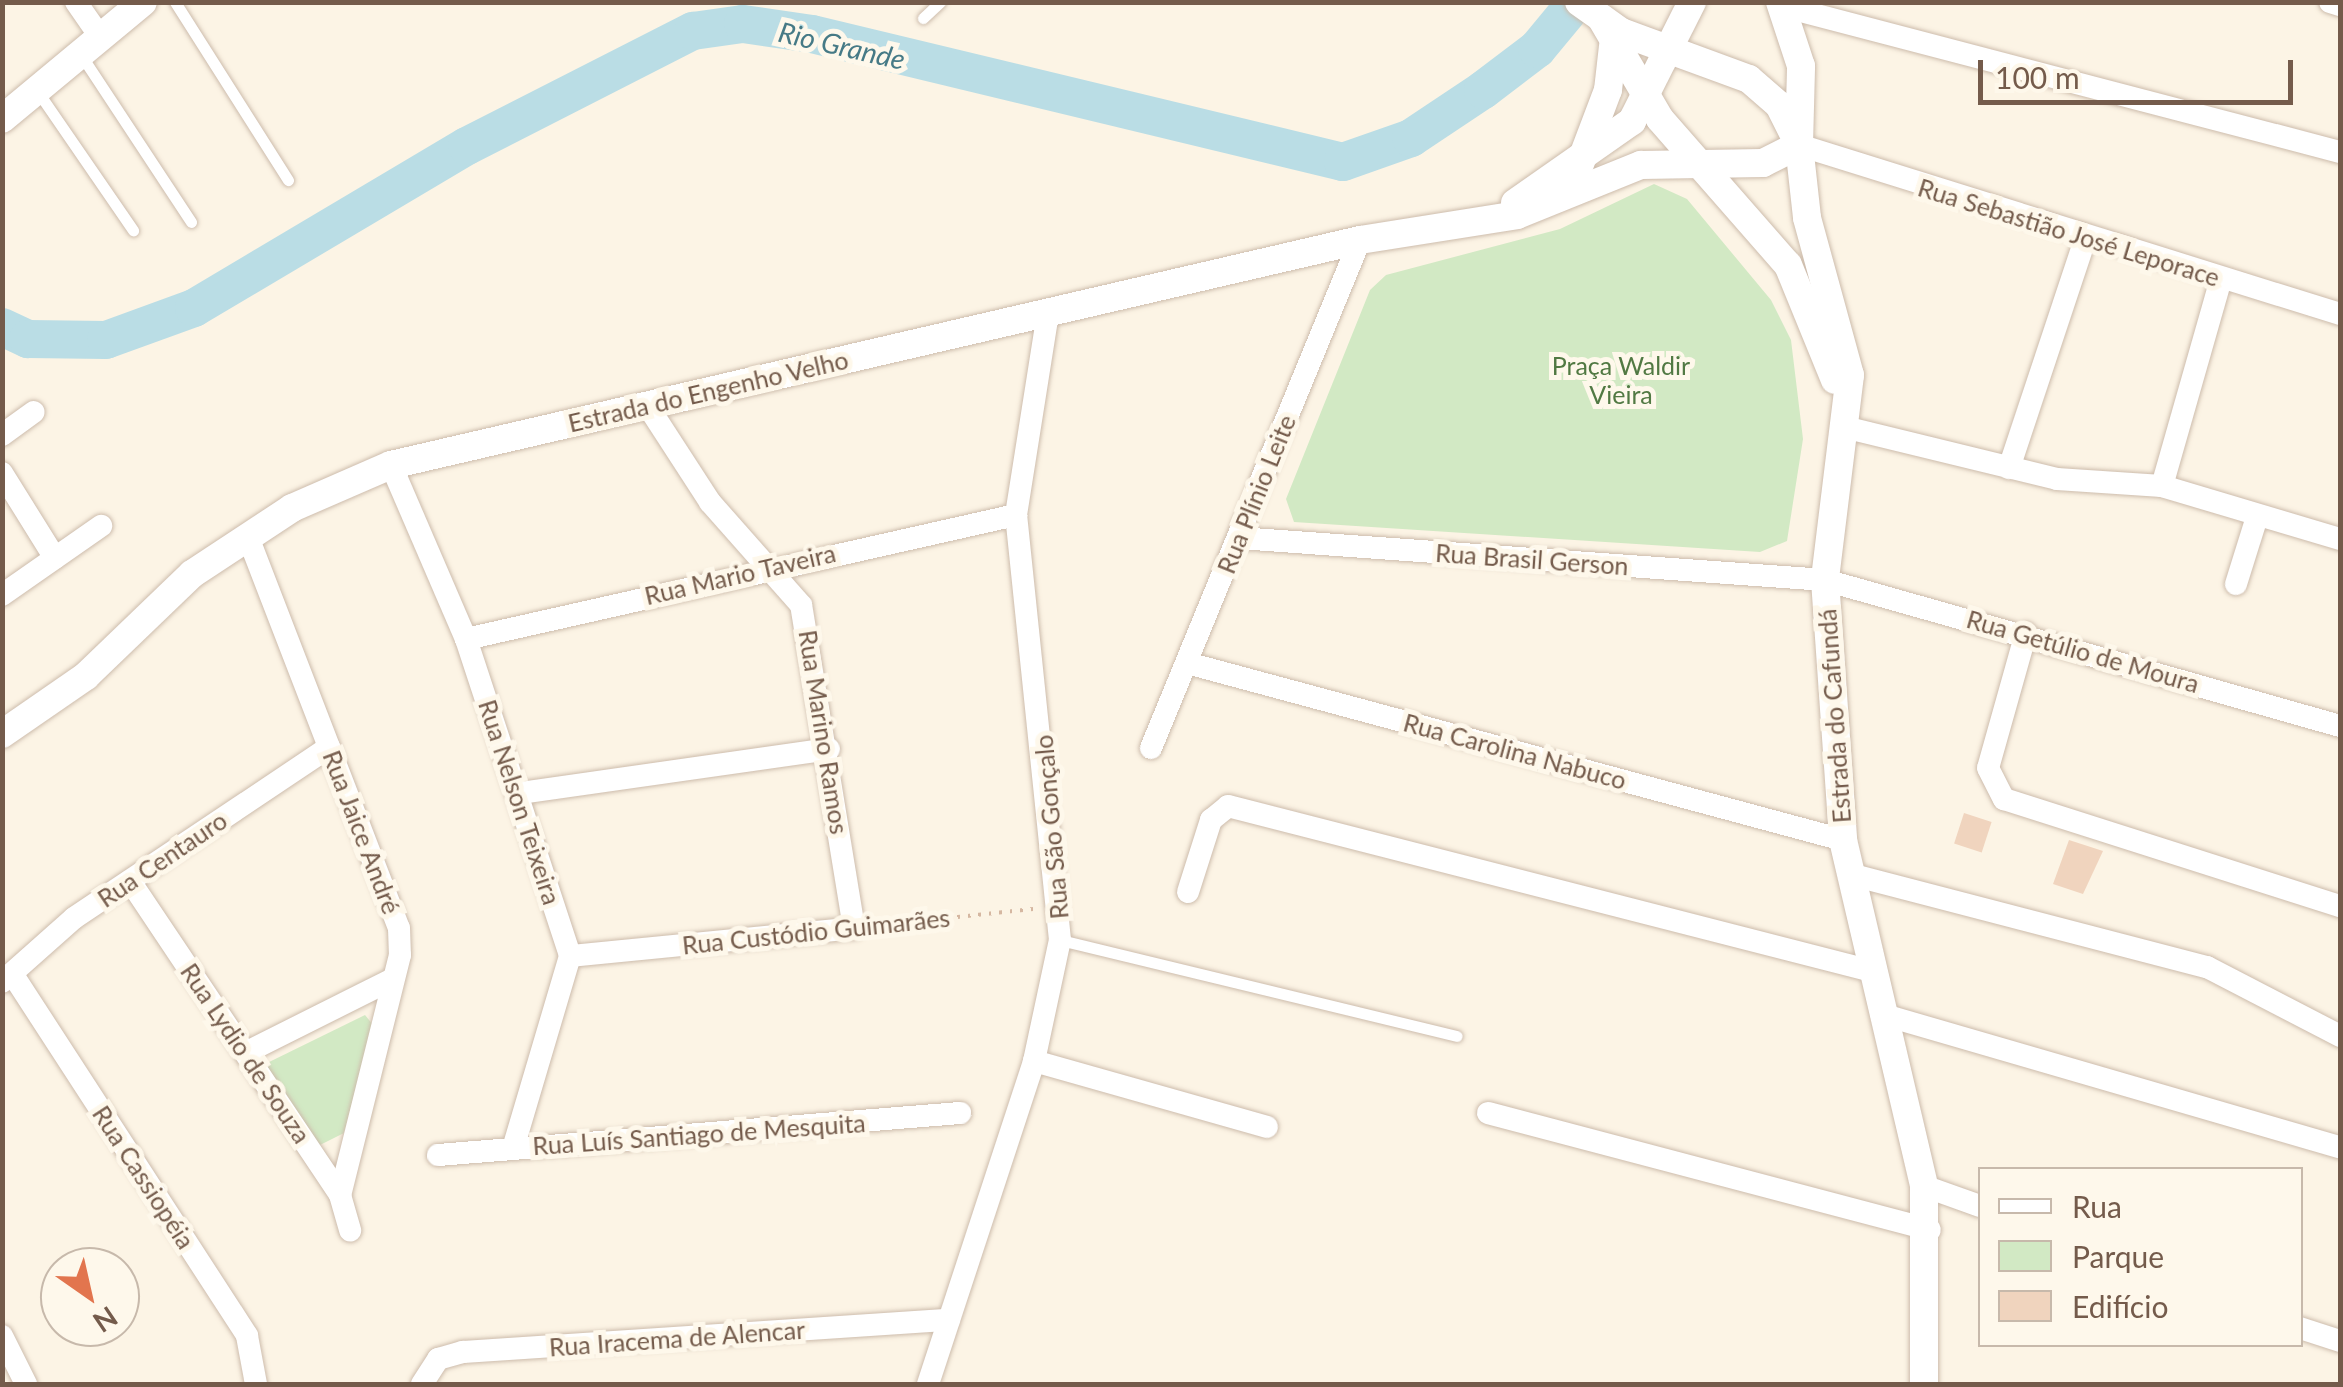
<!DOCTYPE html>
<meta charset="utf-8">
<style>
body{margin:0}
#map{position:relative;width:2343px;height:1387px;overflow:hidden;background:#fcf4e5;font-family:Lato,sans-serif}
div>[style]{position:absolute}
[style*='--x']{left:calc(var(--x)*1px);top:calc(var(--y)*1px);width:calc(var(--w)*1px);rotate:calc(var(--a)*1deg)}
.green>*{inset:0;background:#d2e9c4}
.river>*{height:38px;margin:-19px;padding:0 19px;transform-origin:19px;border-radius:19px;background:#badde5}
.building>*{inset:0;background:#f0d4be;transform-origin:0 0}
.path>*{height:4px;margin-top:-2px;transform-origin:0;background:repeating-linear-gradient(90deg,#d5b7a1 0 2.5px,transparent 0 10.5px)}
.roads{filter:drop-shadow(0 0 2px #cdbcac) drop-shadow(0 0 2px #cdbcac)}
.service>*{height:11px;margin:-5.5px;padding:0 5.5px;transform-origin:5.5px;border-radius:5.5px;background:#fff}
.minor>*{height:22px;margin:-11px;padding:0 11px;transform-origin:11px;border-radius:11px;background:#fff}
.tertiary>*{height:28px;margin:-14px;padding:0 14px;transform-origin:14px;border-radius:14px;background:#fff}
span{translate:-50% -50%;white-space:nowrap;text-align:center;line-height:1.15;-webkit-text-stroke:10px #fef8eb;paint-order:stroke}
.street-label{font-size:25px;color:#745b4b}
.park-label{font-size:25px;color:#517943}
.water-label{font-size:28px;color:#467a86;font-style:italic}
.frame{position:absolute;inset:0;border:5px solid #745b4b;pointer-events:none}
.legend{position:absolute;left:1978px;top:1167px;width:325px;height:180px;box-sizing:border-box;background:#fef8eb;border:2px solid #c7b9ab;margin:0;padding:12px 18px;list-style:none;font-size:30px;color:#745b4b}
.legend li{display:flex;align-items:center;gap:20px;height:50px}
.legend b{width:50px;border:2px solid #c7b9ab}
.north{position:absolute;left:40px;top:1247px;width:100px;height:100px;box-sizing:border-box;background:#fef8eb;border:2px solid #c7b9ab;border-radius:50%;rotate:146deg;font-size:28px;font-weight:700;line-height:40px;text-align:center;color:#745b4b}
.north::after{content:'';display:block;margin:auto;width:35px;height:45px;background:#e2754e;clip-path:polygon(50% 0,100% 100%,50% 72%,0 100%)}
.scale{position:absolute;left:1978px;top:60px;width:315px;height:45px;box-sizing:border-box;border:5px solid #745b4b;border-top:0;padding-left:12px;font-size:30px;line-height:35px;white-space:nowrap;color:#745b4b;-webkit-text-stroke:8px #fef8eb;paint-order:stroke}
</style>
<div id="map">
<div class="green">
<div style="clip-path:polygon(1654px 184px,1687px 199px,1771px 300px,1791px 340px,1803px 439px,1787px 541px,1760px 552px,1294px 522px,1286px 499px,1370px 290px,1386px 275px,1560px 229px)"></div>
<div style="clip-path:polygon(365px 1015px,374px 1026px,344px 1133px,316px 1147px,263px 1065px)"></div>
</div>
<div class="river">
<div style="--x:2;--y:327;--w:29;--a:25"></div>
<div style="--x:28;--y:339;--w:78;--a:0.7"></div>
<div style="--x:106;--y:340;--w:94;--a:-20"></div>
<div style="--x:194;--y:308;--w:317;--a:-30.7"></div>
<div style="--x:467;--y:146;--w:254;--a:-27"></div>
<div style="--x:693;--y:31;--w:50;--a:-8"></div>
<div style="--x:743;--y:24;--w:70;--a:8.2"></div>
<div style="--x:812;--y:34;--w:546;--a:13.55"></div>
<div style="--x:1343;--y:162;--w:72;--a:-19.4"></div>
<div style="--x:1411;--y:138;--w:87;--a:-33.7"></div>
<div style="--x:1483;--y:90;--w:68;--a:-37.2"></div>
<div style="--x:1537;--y:49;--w:61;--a:-50.3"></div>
</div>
<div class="building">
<div style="left:1964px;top:813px;width:29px;height:32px;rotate:18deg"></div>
<div style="clip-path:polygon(2069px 840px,2103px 851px,2083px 894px,2053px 884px)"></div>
</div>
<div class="path">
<div style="--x:874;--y:926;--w:160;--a:-6.1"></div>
</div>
<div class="roads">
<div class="service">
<div style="--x:175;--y:2;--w:211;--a:57.6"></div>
<div style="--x:923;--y:18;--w:23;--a:-43"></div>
<div style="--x:81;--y:55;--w:200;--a:56.6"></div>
<div style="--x:38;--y:92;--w:168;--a:55.5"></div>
<div style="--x:1060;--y:940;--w:408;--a:13.6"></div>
</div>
<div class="minor">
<div style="--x:76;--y:2;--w:44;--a:55.2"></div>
<div style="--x:2330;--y:2;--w:10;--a:17"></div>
<div style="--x:1782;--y:6;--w:577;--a:14.66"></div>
<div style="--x:1799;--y:145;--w:567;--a:17.35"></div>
<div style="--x:1844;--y:427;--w:219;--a:13.7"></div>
<div style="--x:2057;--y:479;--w:105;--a:3.8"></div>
<div style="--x:2162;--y:486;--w:186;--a:16.6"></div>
<div style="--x:2;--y:435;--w:39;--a:-36"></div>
<div style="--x:391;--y:465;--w:189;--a:66.7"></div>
<div style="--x:466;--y:639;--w:334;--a:71.8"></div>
<div style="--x:570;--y:956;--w:200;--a:106.5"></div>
<div style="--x:2009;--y:468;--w:244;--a:-71.6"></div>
<div style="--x:2;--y:473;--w:100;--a:58.1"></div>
<div style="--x:2162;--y:486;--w:215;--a:-74.1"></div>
<div style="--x:248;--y:537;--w:419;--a:68.9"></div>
<div style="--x:399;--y:928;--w:27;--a:88"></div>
<div style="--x:400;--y:955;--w:247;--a:104"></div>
<div style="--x:1239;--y:538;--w:588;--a:4.1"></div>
<div style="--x:1825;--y:580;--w:535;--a:15.83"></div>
<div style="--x:2236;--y:584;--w:67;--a:-72.6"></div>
<div style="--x:2;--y:595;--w:121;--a:-34.9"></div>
<div style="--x:2026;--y:633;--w:140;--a:105.7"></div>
<div style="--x:1988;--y:768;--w:35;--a:63"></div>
<div style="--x:2004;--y:799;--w:353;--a:17.7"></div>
<div style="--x:466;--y:639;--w:564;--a:-12.71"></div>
<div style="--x:1187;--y:663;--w:679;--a:15.1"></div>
<div style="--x:1151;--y:748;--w:549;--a:-67.64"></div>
<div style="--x:520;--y:793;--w:312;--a:-8.1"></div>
<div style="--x:1849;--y:874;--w:370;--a:14.6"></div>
<div style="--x:2207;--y:967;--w:150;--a:27.4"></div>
<div style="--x:130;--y:881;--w:378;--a:56.2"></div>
<div style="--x:340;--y:1195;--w:37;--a:74"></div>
<div style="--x:1188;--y:892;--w:76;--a:-72.3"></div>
<div style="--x:1211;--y:820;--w:22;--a:-39"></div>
<div style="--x:1228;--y:806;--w:661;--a:14.37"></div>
<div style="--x:570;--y:956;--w:285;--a:-5.6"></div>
<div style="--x:854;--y:928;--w:327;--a:-99.3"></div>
<div style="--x:801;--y:605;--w:137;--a:-131.5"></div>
<div style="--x:710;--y:502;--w:112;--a:-123"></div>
<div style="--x:13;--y:975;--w:430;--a:57"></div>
<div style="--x:247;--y:1336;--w:49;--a:79.4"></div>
<div style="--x:2;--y:982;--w:96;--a:-41.6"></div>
<div style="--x:74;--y:918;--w:307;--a:-33.8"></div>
<div style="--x:1881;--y:1014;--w:478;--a:16.2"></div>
<div style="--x:247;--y:1052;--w:163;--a:-26.6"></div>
<div style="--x:1034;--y:1061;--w:242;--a:15.8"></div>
<div style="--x:1488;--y:1113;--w:457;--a:14.8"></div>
<div style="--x:438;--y:1155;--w:524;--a:-4.6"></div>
<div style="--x:1924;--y:1186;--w:59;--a:19.7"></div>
<div style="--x:2300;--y:1328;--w:42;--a:18"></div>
<div style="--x:2;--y:1336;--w:54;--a:63.4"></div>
<div style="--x:422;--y:1384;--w:30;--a:-57"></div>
<div style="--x:438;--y:1359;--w:26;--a:-16"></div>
<div style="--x:463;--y:1352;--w:487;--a:-3.8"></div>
<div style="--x:928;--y:1384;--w:340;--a:-71.8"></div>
<div style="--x:1034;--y:1061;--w:124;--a:-77.9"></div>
<div style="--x:1060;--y:940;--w:427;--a:-95.9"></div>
<div style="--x:1016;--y:515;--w:204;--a:-81"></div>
</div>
<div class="tertiary">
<div style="--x:1579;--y:2;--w:52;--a:35.5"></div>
<div style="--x:1621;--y:32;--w:136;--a:20.2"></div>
<div style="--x:1749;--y:79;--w:40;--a:41"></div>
<div style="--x:1779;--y:105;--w:45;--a:63.4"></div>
<div style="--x:1799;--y:145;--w:73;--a:83.7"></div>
<div style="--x:1807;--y:218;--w:163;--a:74.7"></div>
<div style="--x:1850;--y:375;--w:207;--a:97"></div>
<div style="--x:1825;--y:580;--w:261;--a:86"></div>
<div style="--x:1843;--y:840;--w:355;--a:76.8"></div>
<div style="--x:1924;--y:1186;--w:198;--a:90"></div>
<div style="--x:1601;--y:18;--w:117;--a:59.7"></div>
<div style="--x:1660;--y:119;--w:194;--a:48.8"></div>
<div style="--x:1788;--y:265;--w:124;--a:67.8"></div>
<div style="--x:2;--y:119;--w:183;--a:-39.7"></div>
<div style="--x:1580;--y:164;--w:79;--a:-69.3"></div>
<div style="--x:1608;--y:90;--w:44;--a:-83.5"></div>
<div style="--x:1515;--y:203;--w:143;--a:-35"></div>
<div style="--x:1632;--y:121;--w:133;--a:-63.2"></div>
<div style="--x:2;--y:734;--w:102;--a:-34.6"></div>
<div style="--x:86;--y:676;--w:147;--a:-43.9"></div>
<div style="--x:192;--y:574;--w:120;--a:-33.4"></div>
<div style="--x:292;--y:508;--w:108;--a:-23.5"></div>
<div style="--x:391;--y:465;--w:995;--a:-13.07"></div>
<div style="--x:1360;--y:240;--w:159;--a:-9"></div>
<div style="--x:1517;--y:215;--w:134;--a:-22"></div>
<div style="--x:1641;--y:165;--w:122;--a:-0.9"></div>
<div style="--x:1763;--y:163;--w:40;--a:-26.6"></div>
<div style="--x:1799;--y:145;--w:79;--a:-88.5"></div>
<div style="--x:1801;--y:66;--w:67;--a:-108.2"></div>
</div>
</div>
<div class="street-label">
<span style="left:2069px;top:232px;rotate:17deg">Rua Sebastião José Leporace</span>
<span style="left:708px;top:391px;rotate:-13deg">Estrada do Engenho Velho</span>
<span style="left:1256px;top:494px;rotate:-68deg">Rua Plínio Leite</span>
<span style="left:1532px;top:559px;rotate:4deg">Rua Brasil Gerson</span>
<span style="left:740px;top:574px;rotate:-13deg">Rua Mario Taveira</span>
<span style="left:2083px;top:651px;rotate:16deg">Rua Getúlio de Moura</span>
<span style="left:1834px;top:716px;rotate:-94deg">Estrada do Cafundá</span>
<span style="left:824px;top:732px;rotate:81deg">Rua Marino Ramos</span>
<span style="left:1515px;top:751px;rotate:15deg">Rua Carolina Nabuco</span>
<span style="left:520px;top:802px;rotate:72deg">Rua Nelson Teixeira</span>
<span style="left:1051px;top:827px;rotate:-95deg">Rua São Gonçalo</span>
<span style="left:362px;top:832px;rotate:69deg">Rua Jaice André</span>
<span style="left:162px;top:859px;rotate:-34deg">Rua Centauro</span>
<span style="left:816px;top:931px;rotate:-6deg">Rua Custódio Guimarães</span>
<span style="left:246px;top:1053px;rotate:56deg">Rua Lydio de Souza</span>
<span style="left:699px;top:1134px;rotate:-4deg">Rua Luís Santiago de Mesquita</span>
<span style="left:144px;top:1177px;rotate:57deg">Rua Cassiopéia</span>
<span style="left:677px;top:1338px;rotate:-4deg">Rua Iracema de Alencar</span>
</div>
<div class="park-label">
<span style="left:1621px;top:380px">Praça Waldir<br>Vieira</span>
</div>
<div class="water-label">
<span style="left:842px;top:45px;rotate:13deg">Rio Grande</span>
</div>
<div class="frame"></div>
<ul class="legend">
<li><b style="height:12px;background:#fff"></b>Rua</li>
<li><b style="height:28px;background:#d2e9c4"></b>Parque</li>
<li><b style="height:28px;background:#f0d4be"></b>Edifício</li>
</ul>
<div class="north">N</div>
<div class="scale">100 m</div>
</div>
